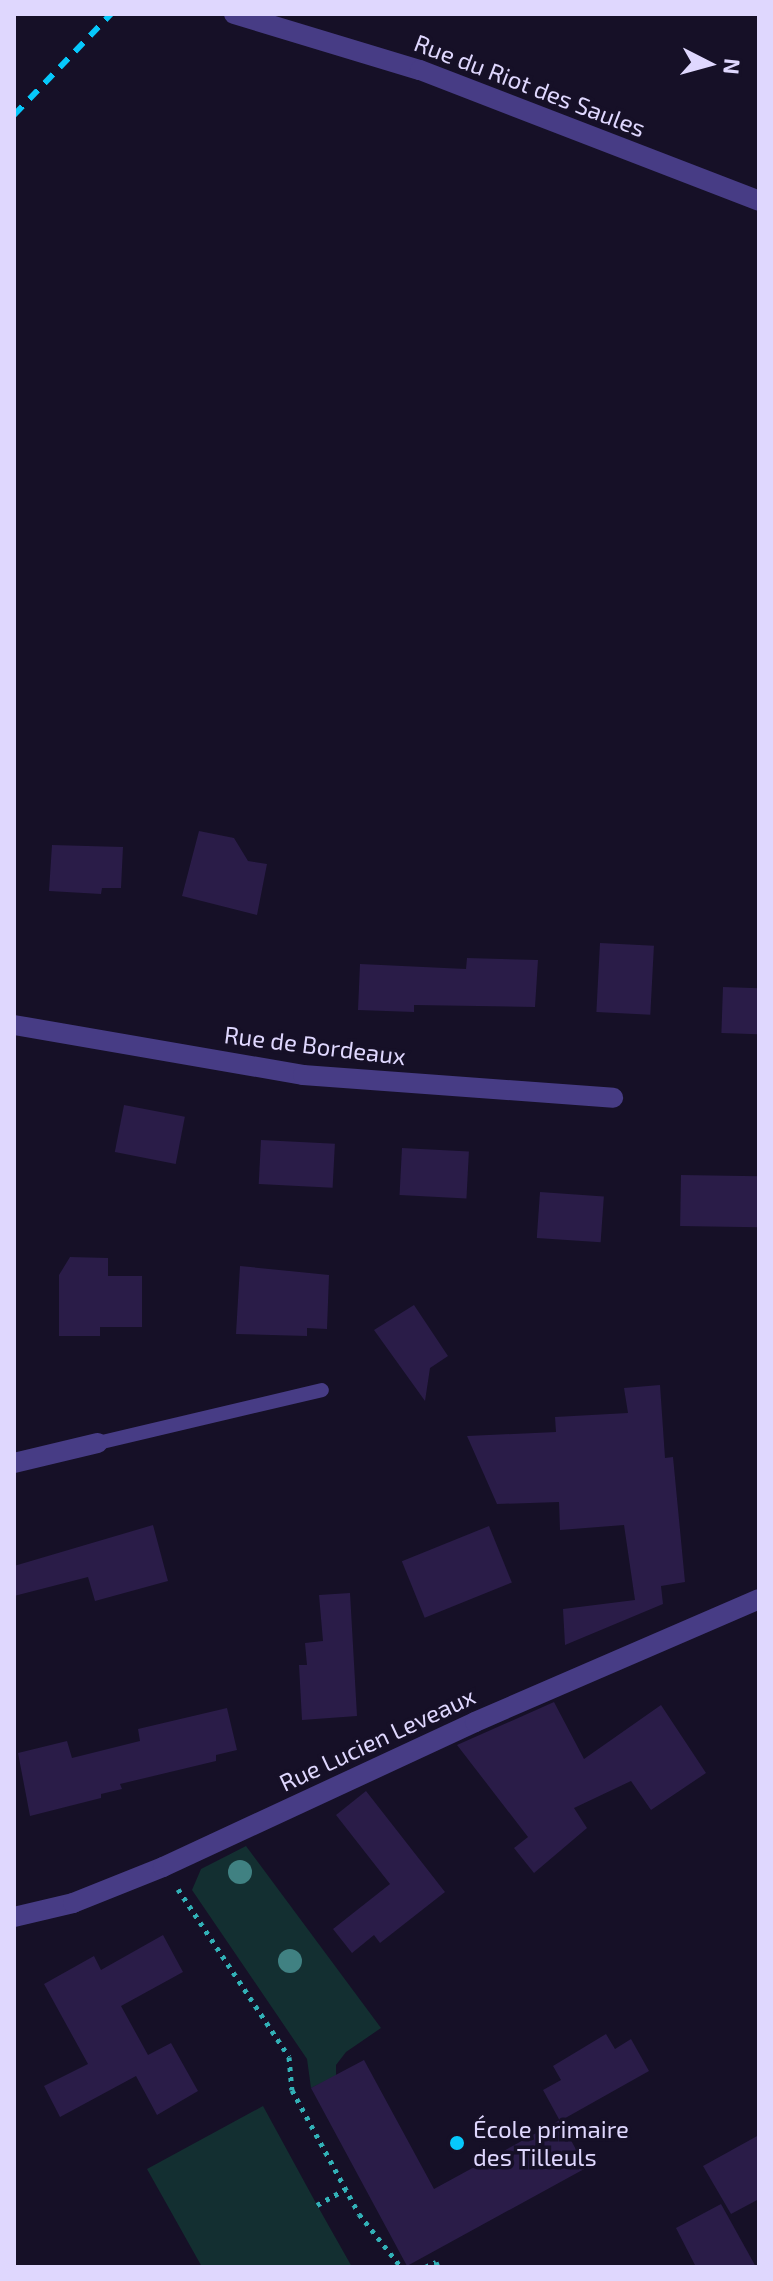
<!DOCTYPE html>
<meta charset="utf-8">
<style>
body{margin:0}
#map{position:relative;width:773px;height:2281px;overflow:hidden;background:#161027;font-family:"Exo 2",sans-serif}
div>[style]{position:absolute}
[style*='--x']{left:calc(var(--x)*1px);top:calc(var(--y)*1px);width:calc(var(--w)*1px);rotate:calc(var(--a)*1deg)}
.green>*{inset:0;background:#132f31}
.building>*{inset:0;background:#2a1c48;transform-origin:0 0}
.path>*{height:5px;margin-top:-2.5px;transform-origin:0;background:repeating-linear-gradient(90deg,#32b1b7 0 4px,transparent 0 10px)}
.service>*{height:14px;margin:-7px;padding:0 7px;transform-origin:7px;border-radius:7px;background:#473c85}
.minor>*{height:20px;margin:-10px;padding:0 10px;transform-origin:10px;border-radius:10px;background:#473c85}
.rail>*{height:6px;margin-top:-3px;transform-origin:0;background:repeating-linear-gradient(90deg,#06c8fb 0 12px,transparent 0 22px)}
.trees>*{width:24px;height:24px;margin:-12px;border-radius:50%;background:#408182}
.dots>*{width:22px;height:22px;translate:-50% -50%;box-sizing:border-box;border:4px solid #161027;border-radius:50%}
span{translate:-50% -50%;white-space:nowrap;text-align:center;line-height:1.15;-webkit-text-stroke:7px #161027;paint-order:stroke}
.street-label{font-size:24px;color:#dfd7fe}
.poi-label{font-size:24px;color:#dfd7fe}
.left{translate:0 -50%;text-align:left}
.frame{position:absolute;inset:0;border:16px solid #dfd7fe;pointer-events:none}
.north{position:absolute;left:669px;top:24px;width:80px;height:80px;-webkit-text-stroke:6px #161027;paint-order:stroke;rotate:96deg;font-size:22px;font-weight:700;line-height:32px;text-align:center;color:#dfd7fe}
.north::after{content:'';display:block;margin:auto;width:28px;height:36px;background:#dfd7fe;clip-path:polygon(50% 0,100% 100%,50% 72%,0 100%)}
</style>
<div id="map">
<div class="green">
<div style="clip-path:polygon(246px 1846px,381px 2028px,346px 2052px,336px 2065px,336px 2076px,311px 2088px,307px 2059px,192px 1890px,201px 1869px)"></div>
<div style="clip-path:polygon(263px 2106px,317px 2205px,352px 2267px,202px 2267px,147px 2169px)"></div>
</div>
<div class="building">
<div style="clip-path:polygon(199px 831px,234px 838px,248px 861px,267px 864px,257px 915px,182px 896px)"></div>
<div style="clip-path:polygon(52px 845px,123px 847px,121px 888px,102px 888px,101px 894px,49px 891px)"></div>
<div style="left:600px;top:943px;width:54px;height:69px;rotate:3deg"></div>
<div style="clip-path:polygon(467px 958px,538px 960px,535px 1007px,414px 1005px,414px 1012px,358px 1010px,360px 964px,466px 969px)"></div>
<div style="left:723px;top:987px;width:36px;height:46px;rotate:2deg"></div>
<div style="left:124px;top:1105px;width:62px;height:48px;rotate:11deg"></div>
<div style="left:261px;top:1140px;width:74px;height:44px;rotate:3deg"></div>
<div style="left:402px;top:1148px;width:67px;height:47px;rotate:3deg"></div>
<div style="left:681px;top:1175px;width:78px;height:51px;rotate:1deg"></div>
<div style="left:540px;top:1192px;width:64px;height:46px;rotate:4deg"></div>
<div style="clip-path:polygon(70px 1257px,108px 1258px,108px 1276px,142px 1276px,142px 1327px,100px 1327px,100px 1336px,59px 1336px,59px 1275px)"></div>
<div style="clip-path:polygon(240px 1266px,329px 1275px,327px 1329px,307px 1328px,307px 1336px,236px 1334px)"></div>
<div style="clip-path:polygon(414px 1305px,448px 1356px,430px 1368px,425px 1401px,374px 1330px)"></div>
<div style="clip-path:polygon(660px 1385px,665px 1458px,673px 1457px,685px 1582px,661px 1586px,663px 1604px,565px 1645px,563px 1609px,635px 1600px,624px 1525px,560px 1530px,559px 1502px,497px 1504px,467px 1436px,556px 1432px,555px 1417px,628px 1413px,624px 1388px)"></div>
<div style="clip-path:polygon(153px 1525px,168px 1581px,95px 1601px,88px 1577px,14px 1596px,14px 1566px)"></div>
<div style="left:489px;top:1526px;width:61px;height:94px;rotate:68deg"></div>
<div style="clip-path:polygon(350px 1593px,357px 1716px,302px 1720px,299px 1665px,307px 1665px,305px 1643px,323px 1641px,319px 1595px)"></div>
<div style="clip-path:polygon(554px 1702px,584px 1759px,661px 1705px,706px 1773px,651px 1810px,631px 1781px,574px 1808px,587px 1828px,534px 1873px,514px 1848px,528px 1837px,457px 1745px)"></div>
<div style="clip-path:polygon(227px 1708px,237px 1750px,216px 1755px,216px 1761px,120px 1784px,122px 1789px,101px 1794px,101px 1798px,30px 1816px,18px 1753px,67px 1741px,72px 1758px,140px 1741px,138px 1729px)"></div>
<div style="clip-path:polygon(366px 1791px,445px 1892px,380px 1943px,374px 1935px,352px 1953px,333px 1929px,390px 1884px,336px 1815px)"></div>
<div style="clip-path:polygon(163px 1935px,183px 1972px,121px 2006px,148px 2055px,171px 2043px,198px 2091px,157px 2115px,136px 2076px,60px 2117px,44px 2086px,88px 2064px,44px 1984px,94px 1956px,101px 1970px)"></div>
<div style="clip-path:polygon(606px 2034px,615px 2049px,631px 2039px,649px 2071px,560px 2121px,543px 2090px,561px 2080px,553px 2066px)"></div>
<div style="clip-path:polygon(364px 2060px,434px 2189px,560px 2120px,586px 2168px,407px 2266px,311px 2088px)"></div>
<div style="clip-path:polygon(759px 2135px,759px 2199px,731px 2214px,703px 2166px)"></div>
<div style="clip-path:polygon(721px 2204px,756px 2267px,696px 2267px,676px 2228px)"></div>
</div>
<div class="path">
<div style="--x:178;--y:1889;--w:201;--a:56.5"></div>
<div style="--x:289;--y:2057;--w:33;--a:85"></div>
<div style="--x:292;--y:2090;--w:141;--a:61.6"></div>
<div style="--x:359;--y:2214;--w:68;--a:51.6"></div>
<div style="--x:317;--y:2205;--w:33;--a:-29"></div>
<div style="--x:425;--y:2267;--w:12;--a:-24"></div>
<div style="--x:436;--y:2262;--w:5;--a:68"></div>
</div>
<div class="service">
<div style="--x:98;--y:1443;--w:230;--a:-13.3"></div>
</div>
<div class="minor">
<div style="--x:234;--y:14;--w:194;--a:16.8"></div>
<div style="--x:420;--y:70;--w:363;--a:21.1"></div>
<div style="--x:14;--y:1025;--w:293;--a:9.8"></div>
<div style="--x:303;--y:1075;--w:311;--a:4.2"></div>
<div style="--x:14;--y:1463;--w:86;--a:-13.4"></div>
<div style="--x:14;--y:1917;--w:61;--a:-13.3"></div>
<div style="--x:73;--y:1903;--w:97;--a:-21.8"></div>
<div style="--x:163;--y:1867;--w:344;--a:-24.9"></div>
<div style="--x:475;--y:1722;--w:309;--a:-23.4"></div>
</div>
<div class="rail">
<div style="--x:14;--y:115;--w:140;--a:-46.2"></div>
</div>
<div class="trees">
<div style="left:240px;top:1872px"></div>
<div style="left:290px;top:1961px"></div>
</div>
<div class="dots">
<div style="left:457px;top:2143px;background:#06c8fb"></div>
</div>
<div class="street-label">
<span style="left:530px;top:85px;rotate:21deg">Rue du Riot des Saules</span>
<span style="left:315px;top:1045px;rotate:7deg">Rue de Bordeaux</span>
<span style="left:377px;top:1739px;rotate:-25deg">Rue Lucien Leveaux</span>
</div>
<div class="poi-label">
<span class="left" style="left:473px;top:2143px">École primaire<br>des Tilleuls</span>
</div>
<div class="frame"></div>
<div class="north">N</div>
</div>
